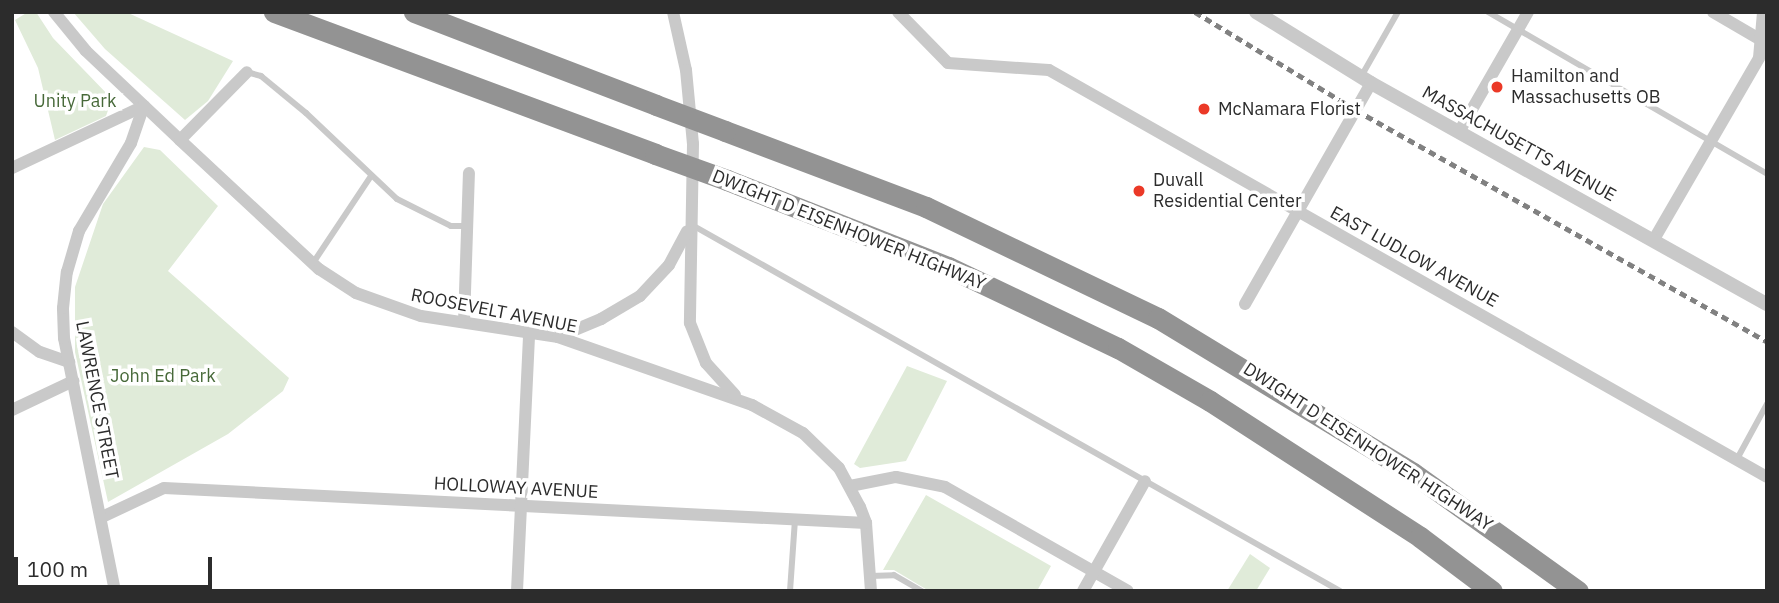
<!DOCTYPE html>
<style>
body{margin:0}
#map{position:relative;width:1779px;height:603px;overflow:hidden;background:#fff;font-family:"IBM Plex Sans",sans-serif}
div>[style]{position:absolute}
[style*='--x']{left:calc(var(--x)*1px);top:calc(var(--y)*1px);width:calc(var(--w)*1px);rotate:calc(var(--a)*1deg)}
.green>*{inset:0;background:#e0ebd9}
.service>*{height:6px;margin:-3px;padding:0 3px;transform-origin:3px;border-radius:3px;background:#c9c9c9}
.minor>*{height:12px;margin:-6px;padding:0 6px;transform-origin:6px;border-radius:6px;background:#c9c9c9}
.tertiary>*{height:14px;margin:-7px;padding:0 7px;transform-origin:7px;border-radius:7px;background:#c9c9c9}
.motorway>*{height:21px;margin:-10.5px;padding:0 10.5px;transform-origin:10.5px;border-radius:10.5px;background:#939393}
.rail>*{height:4.5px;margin-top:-2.25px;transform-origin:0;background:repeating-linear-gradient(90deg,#818181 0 7px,transparent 0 12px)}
.motorway-bridge>*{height:21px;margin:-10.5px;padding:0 10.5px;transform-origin:10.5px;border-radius:10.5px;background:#939393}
.dots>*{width:19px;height:19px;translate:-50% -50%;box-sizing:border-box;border:4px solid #fff;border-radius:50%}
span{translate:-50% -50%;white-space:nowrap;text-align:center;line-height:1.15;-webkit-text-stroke:7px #fff;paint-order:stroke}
.poi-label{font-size:18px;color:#2c2c2c}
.left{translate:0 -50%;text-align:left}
.park-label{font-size:18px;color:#476939}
.street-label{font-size:18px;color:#2c2c2c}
.frame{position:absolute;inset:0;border:14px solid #2c2c2c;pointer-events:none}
.scale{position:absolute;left:14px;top:557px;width:198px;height:32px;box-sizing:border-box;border:4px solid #2c2c2c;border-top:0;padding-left:9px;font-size:21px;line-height:24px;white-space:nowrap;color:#2c2c2c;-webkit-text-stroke:5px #fff;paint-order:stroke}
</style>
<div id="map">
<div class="green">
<div style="clip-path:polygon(28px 12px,36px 12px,53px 38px,112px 99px,106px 116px,55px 140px,38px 68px,15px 20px)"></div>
<div style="clip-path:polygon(73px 12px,126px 12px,233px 61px,208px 101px,185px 120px,105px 49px)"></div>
<div style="clip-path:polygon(144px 147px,160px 150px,218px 206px,168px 271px,289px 378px,283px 391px,228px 434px,108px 502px,75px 352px,75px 287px,103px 204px)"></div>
<div style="clip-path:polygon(907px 366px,947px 381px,906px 461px,860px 468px,854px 464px)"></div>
<div style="clip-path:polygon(926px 495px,1051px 566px,1037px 591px,929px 591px,894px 570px,883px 570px)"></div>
<div style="clip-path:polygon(1250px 554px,1270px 568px,1256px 591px,1227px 591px)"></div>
</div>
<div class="service">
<div style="--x:1488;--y:12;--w:323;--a:30.1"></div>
<div style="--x:247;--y:72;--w:15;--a:16"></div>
<div style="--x:261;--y:76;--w:58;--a:39.4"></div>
<div style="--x:306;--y:113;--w:125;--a:43.4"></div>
<div style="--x:397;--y:199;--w:60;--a:26.6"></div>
<div style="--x:451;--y:226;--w:17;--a:0"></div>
<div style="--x:1362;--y:75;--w:73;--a:-60.3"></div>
<div style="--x:692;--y:225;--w:744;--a:29.46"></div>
<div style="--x:313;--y:263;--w:105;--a:-56.3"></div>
<div style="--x:1737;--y:459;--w:63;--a:-61.4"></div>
<div style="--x:870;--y:576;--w:24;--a:-2"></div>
<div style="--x:894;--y:575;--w:32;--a:30"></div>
<div style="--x:790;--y:591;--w:71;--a:-86"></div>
</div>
<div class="minor">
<div style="--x:54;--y:12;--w:50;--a:50.6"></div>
<div style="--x:86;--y:51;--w:129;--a:43.4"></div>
<div style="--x:180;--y:140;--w:190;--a:42.9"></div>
<div style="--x:319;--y:269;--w:44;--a:33"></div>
<div style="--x:356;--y:293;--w:69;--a:19.5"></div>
<div style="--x:421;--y:316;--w:139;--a:8.7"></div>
<div style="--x:558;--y:337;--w:206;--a:19.3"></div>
<div style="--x:752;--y:405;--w:58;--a:28.8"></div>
<div style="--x:803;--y:433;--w:50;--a:44.2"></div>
<div style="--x:839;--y:468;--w:44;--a:61.7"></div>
<div style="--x:860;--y:507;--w:17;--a:69"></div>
<div style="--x:866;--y:523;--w:68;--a:85.8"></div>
<div style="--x:673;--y:12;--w:59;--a:77.4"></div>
<div style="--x:686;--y:70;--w:74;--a:84.6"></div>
<div style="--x:693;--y:144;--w:179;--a:91"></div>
<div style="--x:690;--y:323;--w:43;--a:68.2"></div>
<div style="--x:706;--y:363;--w:43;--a:47.8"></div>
<div style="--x:898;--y:12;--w:71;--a:45.6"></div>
<div style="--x:948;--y:63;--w:101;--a:4"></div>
<div style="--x:1049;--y:70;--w:825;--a:29.55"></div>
<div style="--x:1713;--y:12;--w:61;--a:30.3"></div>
<div style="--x:1459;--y:132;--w:138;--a:-60.1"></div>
<div style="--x:180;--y:140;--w:95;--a:-45.4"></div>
<div style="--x:12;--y:168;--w:146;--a:-25.2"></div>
<div style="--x:1653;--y:241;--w:211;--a:-59.9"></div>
<div style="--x:1759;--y:58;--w:46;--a:-85"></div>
<div style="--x:1245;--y:304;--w:254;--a:-60.3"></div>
<div style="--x:464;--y:322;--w:149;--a:-88.1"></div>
<div style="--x:12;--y:332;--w:34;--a:36"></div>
<div style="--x:40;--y:352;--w:31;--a:19"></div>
<div style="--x:558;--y:337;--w:47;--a:-22.7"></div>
<div style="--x:601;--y:319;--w:45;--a:-30.5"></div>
<div style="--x:640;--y:296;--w:42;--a:-46.9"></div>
<div style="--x:669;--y:265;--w:38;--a:-62"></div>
<div style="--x:12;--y:410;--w:68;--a:-25.4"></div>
<div style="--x:850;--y:486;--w:47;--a:-11.1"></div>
<div style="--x:896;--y:477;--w:50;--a:11.5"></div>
<div style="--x:945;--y:487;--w:210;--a:29.6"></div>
<div style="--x:102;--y:517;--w:68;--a:-25.1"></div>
<div style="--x:164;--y:488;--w:703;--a:2.85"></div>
<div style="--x:115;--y:591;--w:258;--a:-101.4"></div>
<div style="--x:64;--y:338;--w:30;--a:-92"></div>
<div style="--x:63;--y:308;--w:36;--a:-84"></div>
<div style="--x:67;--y:272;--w:43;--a:-73.7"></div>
<div style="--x:79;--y:231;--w:102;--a:-59.4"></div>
<div style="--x:131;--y:143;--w:39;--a:-71"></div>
<div style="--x:517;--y:591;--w:259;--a:-87.3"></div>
<div style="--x:1083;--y:591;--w:126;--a:-60.6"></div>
</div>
<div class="tertiary">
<div style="--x:1256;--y:12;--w:135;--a:31.7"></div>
<div style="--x:1371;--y:83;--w:453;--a:29.2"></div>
</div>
<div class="motorway">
<div style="--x:274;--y:12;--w:407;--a:20.4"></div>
<div style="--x:414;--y:12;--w:259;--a:21"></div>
<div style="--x:725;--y:131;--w:215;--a:20.7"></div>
<div style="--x:926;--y:207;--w:257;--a:25.6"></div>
<div style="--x:1158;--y:318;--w:298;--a:31.3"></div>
<div style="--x:1413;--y:473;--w:203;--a:35.6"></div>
<div style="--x:727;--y:180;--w:238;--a:21.5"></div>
<div style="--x:948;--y:267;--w:188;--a:25.5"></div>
<div style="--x:1118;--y:348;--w:106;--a:29.9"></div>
<div style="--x:1210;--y:401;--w:250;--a:32.9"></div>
<div style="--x:1420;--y:537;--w:90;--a:36.9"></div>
</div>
<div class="rail">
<div style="--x:1195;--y:12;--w:188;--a:31.3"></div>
<div style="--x:1356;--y:110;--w:472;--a:29.4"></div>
</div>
<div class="motorway-bridge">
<div style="--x:656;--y:105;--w:74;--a:20.6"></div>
<div style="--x:655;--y:154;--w:77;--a:19.9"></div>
</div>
<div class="dots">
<div style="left:1497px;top:87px;background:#eb3927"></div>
<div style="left:1204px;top:109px;background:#eb3927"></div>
<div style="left:1139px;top:191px;background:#eb3927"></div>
</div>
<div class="poi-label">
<span class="left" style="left:1511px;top:87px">Hamilton and<br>Massachusetts OB</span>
<span class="left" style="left:1218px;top:109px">McNamara Florist</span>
<span class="left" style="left:1153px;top:191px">Duvall<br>Residential Center</span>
</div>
<div class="park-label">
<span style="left:75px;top:101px">Unity Park</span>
<span style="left:163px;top:376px">John Ed Park</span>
</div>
<div class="street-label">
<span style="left:1519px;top:144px;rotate:29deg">MASSACHUSETTS AVENUE</span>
<span style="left:849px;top:230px;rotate:22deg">DWIGHT D EISENHOWER HIGHWAY</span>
<span style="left:1414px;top:257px;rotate:29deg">EAST LUDLOW AVENUE</span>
<span style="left:494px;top:311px;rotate:11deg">ROOSEVELT AVENUE</span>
<span style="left:97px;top:400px;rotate:79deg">LAWRENCE STREET</span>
<span style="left:1368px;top:447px;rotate:33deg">DWIGHT D EISENHOWER HIGHWAY</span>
<span style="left:516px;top:488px;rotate:3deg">HOLLOWAY AVENUE</span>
</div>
<div class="frame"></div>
<div class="scale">100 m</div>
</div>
